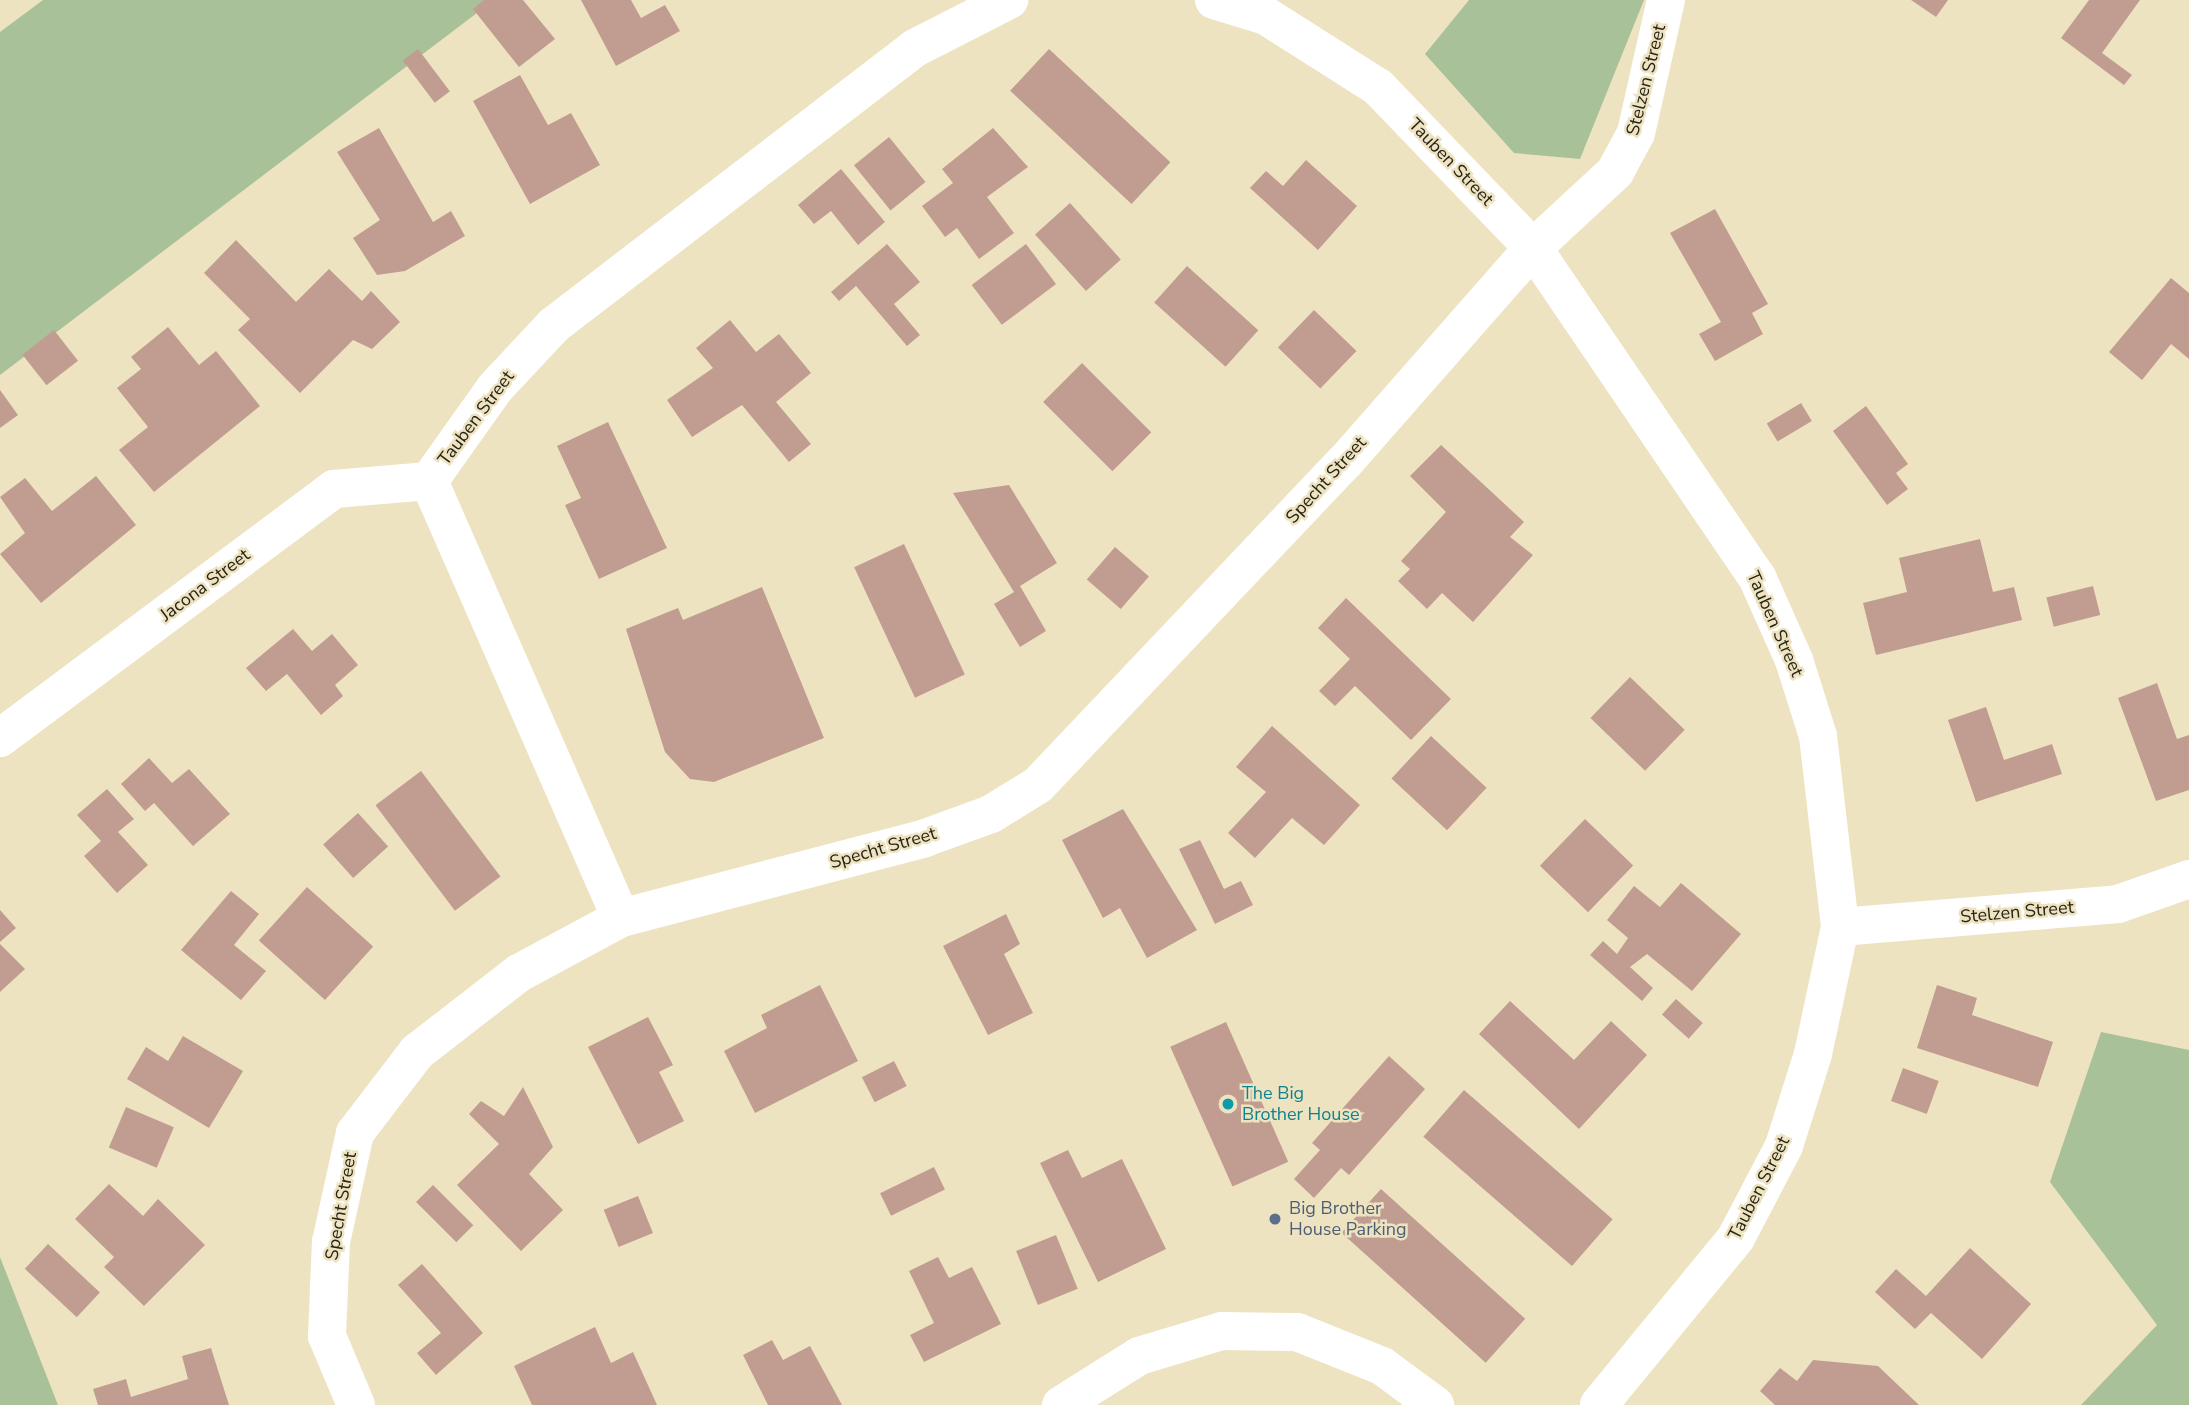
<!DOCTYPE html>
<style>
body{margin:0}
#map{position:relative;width:2189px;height:1405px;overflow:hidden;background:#eee3c1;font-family:"Nunito Sans",sans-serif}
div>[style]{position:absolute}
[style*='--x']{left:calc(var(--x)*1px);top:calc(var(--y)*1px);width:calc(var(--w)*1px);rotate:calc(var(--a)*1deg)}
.green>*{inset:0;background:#a8c198}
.building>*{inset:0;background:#c19d91;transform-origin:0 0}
.street>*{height:38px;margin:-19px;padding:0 19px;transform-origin:19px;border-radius:19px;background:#fff}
.dots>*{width:19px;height:19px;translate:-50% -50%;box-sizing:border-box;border:4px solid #eee3c1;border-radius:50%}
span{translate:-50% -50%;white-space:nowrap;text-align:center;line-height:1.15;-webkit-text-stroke:5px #eee3c1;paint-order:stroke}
.street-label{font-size:18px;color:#272316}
.culture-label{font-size:18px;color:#0d838f}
.left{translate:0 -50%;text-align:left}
.service-label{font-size:18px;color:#4e5e75}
</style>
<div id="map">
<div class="green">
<div style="clip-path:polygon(43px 0,494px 0,0 375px,0 32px)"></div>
<div style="clip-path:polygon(1469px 0,1644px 0,1580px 159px,1514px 153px,1425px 54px)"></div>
<div style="clip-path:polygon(2101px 1032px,2189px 1050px,2189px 1405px,2081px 1405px,2157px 1325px,2050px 1182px)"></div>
<div style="clip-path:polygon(0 1257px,58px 1405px,0 1405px)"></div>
</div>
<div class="building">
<div style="clip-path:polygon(484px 0,523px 0,555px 39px,519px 67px,473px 9px)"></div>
<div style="clip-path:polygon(581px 0,631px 0,641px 18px,665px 5px,680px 31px,616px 66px)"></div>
<div style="clip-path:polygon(1911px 0,1948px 0,1936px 17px)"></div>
<div style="clip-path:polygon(2089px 0,2140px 0,2102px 53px,2132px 75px,2124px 85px,2061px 38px)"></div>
<div style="left:418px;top:49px;width:53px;height:19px;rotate:53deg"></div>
<div style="left:1049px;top:49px;width:166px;height:57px;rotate:43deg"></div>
<div style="clip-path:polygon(520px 75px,548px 125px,571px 113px,600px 165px,530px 204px,473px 101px)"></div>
<div style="clip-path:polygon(379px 128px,433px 222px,451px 211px,465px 236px,405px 271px,377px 275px,353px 238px,380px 220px,337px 152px)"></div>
<div style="clip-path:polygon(993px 128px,1028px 167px,987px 197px,1014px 233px,979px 259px,957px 228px,945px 237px,922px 206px,953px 183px,942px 169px)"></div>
<div style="left:889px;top:137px;width:58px;height:45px;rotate:51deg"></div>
<div style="clip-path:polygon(1306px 160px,1357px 206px,1318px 250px,1250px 188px,1266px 171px,1283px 186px)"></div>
<div style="clip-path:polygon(841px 169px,885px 222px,858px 245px,831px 211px,814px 224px,798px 205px)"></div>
<div style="left:1070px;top:203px;width:76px;height:47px;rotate:48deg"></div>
<div style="clip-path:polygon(1715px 209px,1768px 304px,1752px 313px,1763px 334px,1715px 361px,1699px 334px,1721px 322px,1670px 233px)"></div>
<div style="clip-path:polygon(236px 240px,296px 302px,329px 269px,362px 301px,371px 291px,400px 322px,372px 349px,353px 340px,300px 393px,238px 330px,250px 319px,204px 273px)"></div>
<div style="clip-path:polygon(887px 244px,920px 282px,894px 304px,920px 335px,907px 346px,856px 286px,839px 301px,831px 292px)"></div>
<div style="left:1026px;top:244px;width:50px;height:68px;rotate:53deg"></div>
<div style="left:1187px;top:266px;width:96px;height:49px;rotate:42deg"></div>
<div style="clip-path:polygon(2171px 278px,2189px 293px,2189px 359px,2171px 344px,2142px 380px,2109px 352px)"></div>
<div style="left:1314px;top:310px;width:59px;height:52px;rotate:44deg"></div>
<div style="clip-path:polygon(730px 320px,756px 352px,779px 334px,811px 373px,776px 402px,811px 444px,789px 462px,742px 405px,692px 437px,667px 400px,713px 368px,696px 348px)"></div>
<div style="clip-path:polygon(168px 327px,199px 365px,216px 351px,260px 406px,154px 492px,119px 450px,148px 427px,117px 388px,141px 369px,131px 357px)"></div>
<div style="left:54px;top:330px;width:39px;height:40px;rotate:52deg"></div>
<div style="left:1082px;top:363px;width:98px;height:55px;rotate:45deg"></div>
<div style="clip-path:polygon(0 390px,18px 415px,0 428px)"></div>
<div style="left:1801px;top:403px;width:21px;height:40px;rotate:59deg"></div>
<div style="clip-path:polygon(1866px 406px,1908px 464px,1896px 473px,1908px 489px,1887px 505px,1833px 431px)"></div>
<div style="clip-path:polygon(608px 422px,667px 548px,599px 579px,565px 505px,581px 498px,557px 446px)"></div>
<div style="clip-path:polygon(1441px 445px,1524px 522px,1510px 537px,1533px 555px,1473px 622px,1442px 593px,1427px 609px,1398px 581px,1410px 569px,1401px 561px,1446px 512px,1410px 476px)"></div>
<div style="clip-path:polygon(96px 476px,136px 525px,41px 603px,0 554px,25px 533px,0 497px,25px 478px,52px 511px)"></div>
<div style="clip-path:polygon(1009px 485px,1057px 563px,1020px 586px,1046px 631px,1020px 647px,994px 604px,1014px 592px,953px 493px)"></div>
<div style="clip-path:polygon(1980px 539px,1993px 592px,2014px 587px,2022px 620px,1876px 655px,1863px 603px,1907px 592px,1899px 558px)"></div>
<div style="left:904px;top:544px;width:144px;height:55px;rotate:65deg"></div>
<div style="left:1115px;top:547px;width:45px;height:43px;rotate:41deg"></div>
<div style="left:2093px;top:586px;width:30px;height:48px;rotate:76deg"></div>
<div style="clip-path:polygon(762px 587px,824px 738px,714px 782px,690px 779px,665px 752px,626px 629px,678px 608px,683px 620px)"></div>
<div style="clip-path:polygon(1346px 598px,1451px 699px,1411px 740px,1355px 686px,1335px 706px,1319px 691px,1350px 659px,1318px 628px)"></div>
<div style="clip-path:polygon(293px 629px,312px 651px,332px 634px,358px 665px,335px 685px,343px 696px,321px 715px,287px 674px,266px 691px,246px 668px)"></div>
<div style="left:1630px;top:677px;width:76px;height:57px;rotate:44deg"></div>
<div style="clip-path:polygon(2157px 683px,2177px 739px,2189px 735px,2189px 790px,2156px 801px,2118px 698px)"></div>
<div style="clip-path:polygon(1986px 707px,2004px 760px,2052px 744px,2062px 774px,1976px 802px,1948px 720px)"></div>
<div style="clip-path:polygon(1272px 726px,1360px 805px,1324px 845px,1292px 818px,1255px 858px,1228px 833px,1266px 792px,1236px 767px)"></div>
<div style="left:1431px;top:736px;width:76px;height:58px;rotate:43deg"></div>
<div style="clip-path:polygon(149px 758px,172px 783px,189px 769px,230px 814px,193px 846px,154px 803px,145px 811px,121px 784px)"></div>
<div style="left:421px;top:771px;width:132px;height:57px;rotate:53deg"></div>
<div style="clip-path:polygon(107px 789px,134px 819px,118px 832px,148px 865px,117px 893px,84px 856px,101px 841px,77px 815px)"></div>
<div style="clip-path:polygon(1123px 809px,1197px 930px,1147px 958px,1120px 908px,1103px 918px,1062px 840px)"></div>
<div style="left:358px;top:813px;width:45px;height:47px;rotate:48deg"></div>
<div style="left:1585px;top:819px;width:67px;height:65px;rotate:44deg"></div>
<div style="clip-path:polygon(1200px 840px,1224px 889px,1241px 881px,1253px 905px,1215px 924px,1179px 849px)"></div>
<div style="clip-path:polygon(1681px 883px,1741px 934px,1692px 991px,1647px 954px,1630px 967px,1653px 988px,1642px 1001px,1590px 955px,1603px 941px,1617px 954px,1628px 938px,1607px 920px,1634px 886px,1660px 907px)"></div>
<div style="left:307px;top:887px;width:89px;height:72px;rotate:42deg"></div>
<div style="clip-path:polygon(231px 891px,259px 914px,234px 945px,266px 971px,241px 1000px,181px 950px)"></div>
<div style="clip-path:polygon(0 910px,16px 928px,0 942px)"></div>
<div style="clip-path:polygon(1006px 914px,1020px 944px,1004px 954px,1033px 1013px,988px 1035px,943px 946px)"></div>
<div style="clip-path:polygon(0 944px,25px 969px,0 992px)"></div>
<div style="clip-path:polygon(820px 985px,858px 1061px,755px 1113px,724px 1051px,767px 1028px,761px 1015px)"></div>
<div style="clip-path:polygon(1937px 985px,1977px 998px,1972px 1015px,2053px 1042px,2038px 1087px,1917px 1048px)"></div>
<div style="left:1676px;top:999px;width:36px;height:21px;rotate:42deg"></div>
<div style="clip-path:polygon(1510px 1001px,1574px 1060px,1611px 1021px,1647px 1055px,1579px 1129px,1479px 1034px)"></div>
<div style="clip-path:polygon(648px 1017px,673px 1065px,659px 1072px,684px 1121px,638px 1144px,588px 1047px)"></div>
<div style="left:1226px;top:1022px;width:153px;height:61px;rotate:66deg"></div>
<div style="clip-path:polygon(183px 1036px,243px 1071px,209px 1128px,127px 1079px,146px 1047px,168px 1061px)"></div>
<div style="clip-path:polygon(1389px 1056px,1425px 1089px,1349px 1175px,1341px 1168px,1314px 1198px,1294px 1179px,1320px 1150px,1312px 1143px)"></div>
<div style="left:894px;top:1061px;width:28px;height:36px;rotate:63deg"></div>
<div style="left:1903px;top:1068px;width:38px;height:35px;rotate:20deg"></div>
<div style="clip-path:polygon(523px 1087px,553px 1147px,529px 1174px,563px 1210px,521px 1251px,457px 1185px,499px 1144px,469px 1114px,481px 1101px,504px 1116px)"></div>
<div style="left:1464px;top:1090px;width:197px;height:62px;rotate:41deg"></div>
<div style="left:126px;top:1107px;width:52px;height:44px;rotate:23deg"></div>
<div style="clip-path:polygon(1068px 1150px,1082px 1178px,1122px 1159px,1166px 1249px,1098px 1282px,1040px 1163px)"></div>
<div style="left:934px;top:1167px;width:25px;height:60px;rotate:64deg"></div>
<div style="clip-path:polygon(109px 1184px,143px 1216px,158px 1199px,205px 1245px,144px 1306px,104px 1267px,114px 1257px,75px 1219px)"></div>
<div style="left:433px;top:1185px;width:57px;height:24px;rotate:45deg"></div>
<div style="left:1381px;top:1189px;width:194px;height:59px;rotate:42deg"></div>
<div style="left:638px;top:1196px;width:40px;height:37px;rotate:68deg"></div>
<div style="left:1056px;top:1235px;width:58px;height:43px;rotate:68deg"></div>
<div style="left:48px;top:1244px;width:71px;height:34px;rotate:43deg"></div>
<div style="clip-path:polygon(1970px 1248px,2031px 1304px,1982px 1359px,1931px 1313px,1915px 1329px,1875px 1292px,1896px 1269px,1926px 1296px)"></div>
<div style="clip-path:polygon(938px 1257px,949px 1278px,972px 1267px,1001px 1324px,924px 1362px,910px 1335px,934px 1323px,909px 1271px)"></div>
<div style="clip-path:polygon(422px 1264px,483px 1333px,436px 1375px,417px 1353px,441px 1333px,398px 1285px)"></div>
<div style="clip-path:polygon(595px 1327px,611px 1363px,633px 1352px,657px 1405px,532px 1405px,514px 1366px)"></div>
<div style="clip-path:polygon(772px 1340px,783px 1360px,810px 1346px,842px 1405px,768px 1405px,743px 1355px)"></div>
<div style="clip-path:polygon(211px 1348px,229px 1405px,98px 1405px,93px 1389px,126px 1379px,131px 1397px,188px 1379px,182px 1356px)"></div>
<div style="clip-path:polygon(1813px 1360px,1878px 1366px,1919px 1405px,1775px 1405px,1760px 1391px,1780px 1368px,1797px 1381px)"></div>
</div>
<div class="street">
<div style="--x:1214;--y:0;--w:54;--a:17.1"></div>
<div style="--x:1266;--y:16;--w:133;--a:32.4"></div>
<div style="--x:1378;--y:87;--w:223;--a:46.1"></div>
<div style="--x:1533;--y:248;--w:398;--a:55.8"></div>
<div style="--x:1757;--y:577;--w:91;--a:66"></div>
<div style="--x:1794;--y:660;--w:80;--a:72.5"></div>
<div style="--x:1818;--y:736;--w:192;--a:83.4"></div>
<div style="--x:1840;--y:927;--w:130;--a:102"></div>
<div style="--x:1813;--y:1054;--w:96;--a:107.5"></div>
<div style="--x:1784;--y:1146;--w:104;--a:117.6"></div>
<div style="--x:1736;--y:1238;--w:216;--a:129.4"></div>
<div style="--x:429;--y:481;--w:114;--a:-54.6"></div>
<div style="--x:495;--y:388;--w:86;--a:-46.9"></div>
<div style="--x:554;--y:325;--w:455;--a:-37.5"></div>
<div style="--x:915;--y:48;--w:106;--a:-27.1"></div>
<div style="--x:429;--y:481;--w:477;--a:66.3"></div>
<div style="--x:0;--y:738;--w:417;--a:-36.7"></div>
<div style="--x:334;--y:489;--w:95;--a:-4.8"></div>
<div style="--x:1840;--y:927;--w:279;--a:-4.7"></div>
<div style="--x:2118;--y:904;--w:75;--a:-19.4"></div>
<div style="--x:356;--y:1405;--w:75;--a:-112.8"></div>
<div style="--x:327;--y:1336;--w:94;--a:-87.6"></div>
<div style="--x:331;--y:1242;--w:112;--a:-77.6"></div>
<div style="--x:355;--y:1133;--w:102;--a:-52.6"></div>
<div style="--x:417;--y:1052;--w:129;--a:-37.8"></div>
<div style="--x:519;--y:973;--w:116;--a:-28.3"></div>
<div style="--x:621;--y:918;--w:314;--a:-14.7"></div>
<div style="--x:925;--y:838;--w:70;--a:-20"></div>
<div style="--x:991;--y:814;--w:55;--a:-31.7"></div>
<div style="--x:1038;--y:785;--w:444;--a:-46.5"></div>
<div style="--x:1344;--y:463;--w:286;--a:-48.7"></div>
<div style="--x:1533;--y:248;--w:112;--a:-42.8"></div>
<div style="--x:1615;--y:172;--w:44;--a:-61.7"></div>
<div style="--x:1636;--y:133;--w:136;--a:-77.3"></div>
<div style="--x:1061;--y:1405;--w:92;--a:-32.1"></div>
<div style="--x:1139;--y:1356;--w:87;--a:-16.8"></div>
<div style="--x:1222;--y:1331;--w:75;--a:0.8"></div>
<div style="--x:1297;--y:1332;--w:92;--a:21.8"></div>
<div style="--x:1382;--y:1366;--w:66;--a:36.3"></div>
</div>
<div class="dots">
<div style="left:1228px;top:1104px;background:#0f9aa8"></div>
<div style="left:1275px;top:1219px;background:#5c6f8a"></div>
</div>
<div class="street-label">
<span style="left:1646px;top:80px;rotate:-76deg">Stelzen Street</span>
<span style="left:1451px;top:162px;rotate:46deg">Tauben Street</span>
<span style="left:476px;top:418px;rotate:-53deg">Tauben Street</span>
<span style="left:1326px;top:480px;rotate:-48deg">Specht Street</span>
<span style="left:205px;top:585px;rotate:-37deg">Jacona Street</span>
<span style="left:1775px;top:624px;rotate:66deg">Tauben Street</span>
<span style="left:883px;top:848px;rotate:-16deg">Specht Street</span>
<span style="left:2017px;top:912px;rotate:-5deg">Stelzen Street</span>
<span style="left:1759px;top:1188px;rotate:-63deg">Tauben Street</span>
<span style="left:341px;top:1206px;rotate:-80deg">Specht Street</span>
</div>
<div class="culture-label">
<span class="left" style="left:1242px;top:1104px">The Big<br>Brother House</span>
</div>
<div class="service-label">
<span class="left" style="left:1289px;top:1219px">Big Brother<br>House Parking</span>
</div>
</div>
